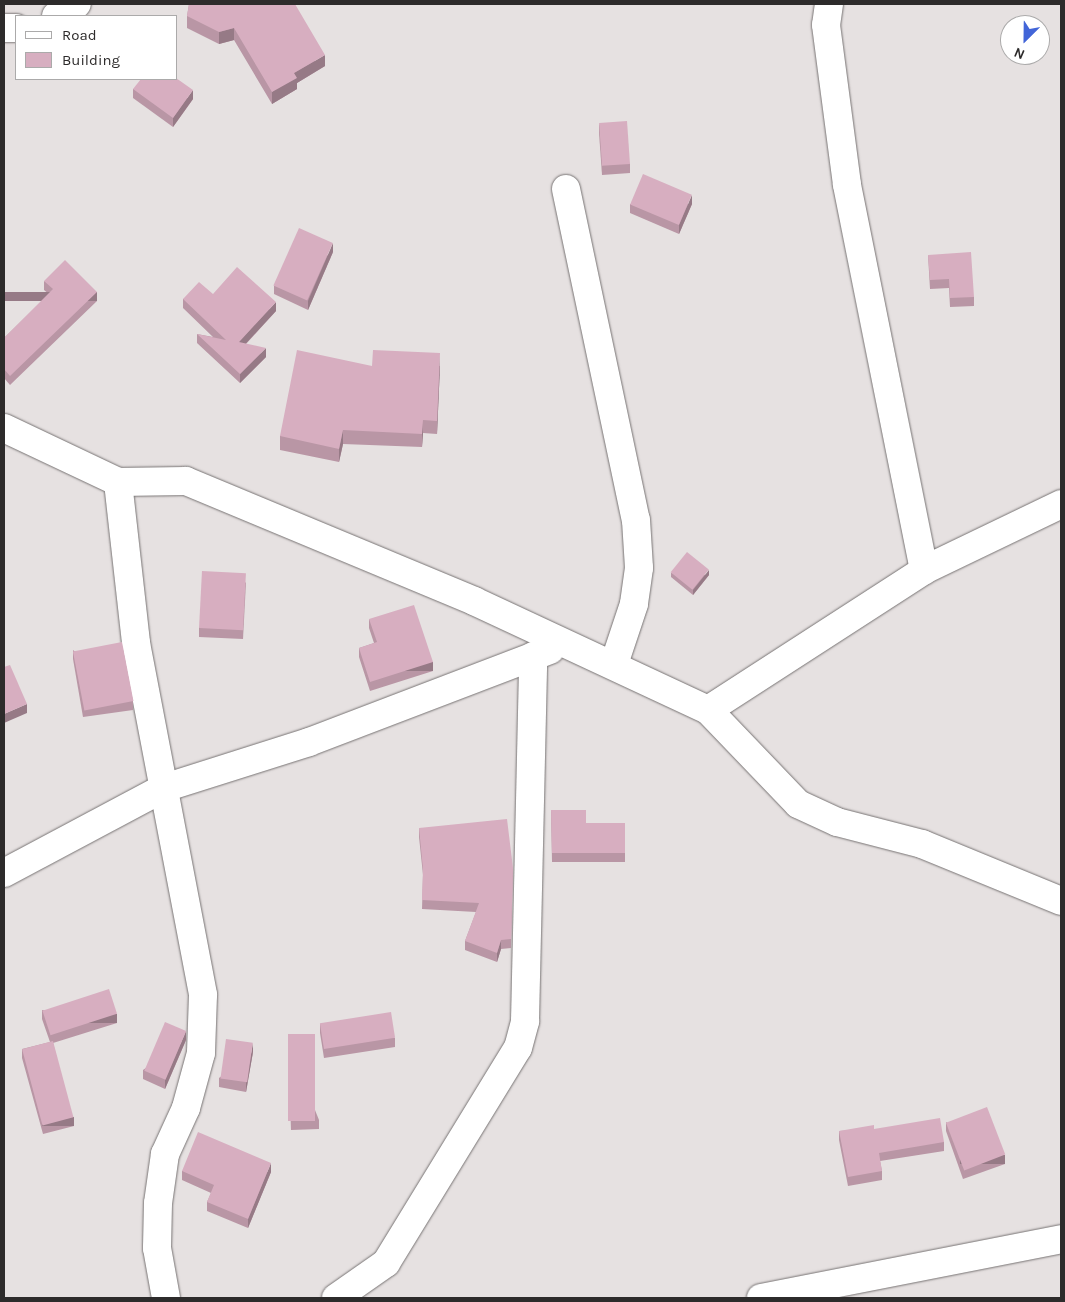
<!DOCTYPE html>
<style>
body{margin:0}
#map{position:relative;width:1065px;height:1302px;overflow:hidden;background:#e6e1e1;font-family:Karla,sans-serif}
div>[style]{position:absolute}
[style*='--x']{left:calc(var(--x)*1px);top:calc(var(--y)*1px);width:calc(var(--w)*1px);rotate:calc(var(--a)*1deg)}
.roads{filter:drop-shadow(0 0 1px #777373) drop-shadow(0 0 1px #777373)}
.street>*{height:28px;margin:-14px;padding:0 14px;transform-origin:14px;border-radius:14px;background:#fff}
.wall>*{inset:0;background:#b996a5}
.shaded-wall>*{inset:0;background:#967a86;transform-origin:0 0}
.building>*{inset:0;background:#d7aec0;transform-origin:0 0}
span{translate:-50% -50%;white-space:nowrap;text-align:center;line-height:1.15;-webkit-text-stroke:4px #fff;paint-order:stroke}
.frame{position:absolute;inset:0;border:5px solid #2d2b2b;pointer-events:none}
.legend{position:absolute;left:15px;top:15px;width:162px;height:65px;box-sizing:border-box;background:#fff;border:1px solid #abaaaa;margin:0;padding:6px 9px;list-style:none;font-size:15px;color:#2d2b2b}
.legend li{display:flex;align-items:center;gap:10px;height:25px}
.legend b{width:25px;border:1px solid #abaaaa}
.north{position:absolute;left:1000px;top:15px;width:50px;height:50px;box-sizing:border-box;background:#fff;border:1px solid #abaaaa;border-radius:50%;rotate:203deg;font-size:14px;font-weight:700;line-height:20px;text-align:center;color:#2d2b2b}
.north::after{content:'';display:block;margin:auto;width:18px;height:22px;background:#4265d8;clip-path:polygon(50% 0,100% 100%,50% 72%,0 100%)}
</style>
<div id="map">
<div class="roads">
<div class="street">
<div style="--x:829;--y:4;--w:21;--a:98"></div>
<div style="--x:826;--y:25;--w:161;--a:82.5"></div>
<div style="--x:847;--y:185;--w:393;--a:78.7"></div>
<div style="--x:56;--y:16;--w:24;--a:-30"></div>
<div style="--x:4;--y:28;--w:12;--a:0"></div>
<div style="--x:566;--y:189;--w:338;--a:78.1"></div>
<div style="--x:636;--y:520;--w:48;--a:86.4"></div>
<div style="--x:639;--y:568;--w:36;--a:98"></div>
<div style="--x:634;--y:604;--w:63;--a:108.4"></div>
<div style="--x:4;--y:428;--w:126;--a:25.3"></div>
<div style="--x:118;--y:482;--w:68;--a:-0.8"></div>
<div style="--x:186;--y:481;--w:312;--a:22.6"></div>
<div style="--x:474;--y:601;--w:258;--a:25"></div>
<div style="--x:708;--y:710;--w:257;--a:-32.9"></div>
<div style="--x:924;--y:570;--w:152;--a:-25.7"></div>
<div style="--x:118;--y:482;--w:162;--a:83.6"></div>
<div style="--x:136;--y:643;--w:358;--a:79.2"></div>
<div style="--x:203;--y:995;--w:58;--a:92"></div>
<div style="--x:201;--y:1053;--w:57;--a:105.3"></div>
<div style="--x:186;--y:1108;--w:51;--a:114.5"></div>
<div style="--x:165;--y:1154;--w:49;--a:98.1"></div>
<div style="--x:158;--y:1203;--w:45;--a:91.3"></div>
<div style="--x:157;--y:1248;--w:51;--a:79.8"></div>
<div style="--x:708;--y:710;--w:130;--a:46.2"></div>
<div style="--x:798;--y:804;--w:43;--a:24.8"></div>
<div style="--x:837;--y:822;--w:88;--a:14.5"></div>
<div style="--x:922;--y:844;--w:150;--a:22.3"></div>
<div style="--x:4;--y:873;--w:181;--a:-28"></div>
<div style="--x:164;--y:788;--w:152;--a:-17.6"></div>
<div style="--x:309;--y:742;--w:258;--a:-20.9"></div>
<div style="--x:336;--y:1298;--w:61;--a:-35"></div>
<div style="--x:386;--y:1263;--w:252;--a:-58.5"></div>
<div style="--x:518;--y:1048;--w:28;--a:-75"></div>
<div style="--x:525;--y:1021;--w:365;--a:-88.7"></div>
<div style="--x:761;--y:1298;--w:306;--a:-11.1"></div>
</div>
</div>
<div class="wall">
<div style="clip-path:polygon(189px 4px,325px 66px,297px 83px,297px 89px,272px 104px,234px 40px,219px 44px,187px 28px,187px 16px)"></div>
<div style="clip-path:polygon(133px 89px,193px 99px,173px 127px,133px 98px)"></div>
<div style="clip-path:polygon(599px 124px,630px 164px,630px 173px,602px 175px,599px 133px)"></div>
<div style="clip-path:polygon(630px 204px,692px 204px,679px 234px,630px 213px)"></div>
<div style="clip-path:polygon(333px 252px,308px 310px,274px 294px,274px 286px)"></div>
<div style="clip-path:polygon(928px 255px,974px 297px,974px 306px,950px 307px,949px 288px,930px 289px)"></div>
<div style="clip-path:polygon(44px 281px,97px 301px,10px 385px,4px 378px,4px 338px,49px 294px,44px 290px)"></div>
<div style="clip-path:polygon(213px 294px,276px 311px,246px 344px,266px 357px,240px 383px,197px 343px,197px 334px,213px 337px,183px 308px,183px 299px)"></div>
<div style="clip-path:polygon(372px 366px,440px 366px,437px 434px,423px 433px,422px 447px,343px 444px,339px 462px,280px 450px,280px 436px)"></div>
<div style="clip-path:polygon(671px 573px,709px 575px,693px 595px,671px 577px)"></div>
<div style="clip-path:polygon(246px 582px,243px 639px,199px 637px,199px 628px)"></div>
<div style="clip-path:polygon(369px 619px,433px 671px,370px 691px,359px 657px,359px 648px,374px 643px,369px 628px)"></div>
<div style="clip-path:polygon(73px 650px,133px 701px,133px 710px,83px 717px,73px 659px)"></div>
<div style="clip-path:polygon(551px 810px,586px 823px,625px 823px,625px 862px,552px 862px)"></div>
<div style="clip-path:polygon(419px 828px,513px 868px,511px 948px,501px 949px,497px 962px,465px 950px,465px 941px,476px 912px,422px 909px,423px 875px,419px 837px)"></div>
<div style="clip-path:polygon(42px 1010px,117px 1023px,53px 1043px,74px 1126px,43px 1134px,22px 1058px,22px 1049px,50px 1042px,42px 1019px)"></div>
<div style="clip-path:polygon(320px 1024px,395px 1038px,395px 1047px,324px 1058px,320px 1033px)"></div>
<div style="clip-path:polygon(186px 1040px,165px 1089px,143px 1079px,143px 1070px)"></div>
<div style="clip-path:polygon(288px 1043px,319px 1120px,319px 1129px,291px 1130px)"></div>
<div style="clip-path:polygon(253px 1052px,246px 1092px,219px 1087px,219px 1078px)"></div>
<div style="clip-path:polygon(946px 1122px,1005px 1164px,963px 1179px,946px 1131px)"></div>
<div style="clip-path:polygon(874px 1129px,944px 1142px,944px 1151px,880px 1161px,882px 1171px,882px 1180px,848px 1186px,839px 1140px,839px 1131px)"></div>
<div style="clip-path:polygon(182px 1171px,271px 1172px,248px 1228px,207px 1211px,207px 1202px,211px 1193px,182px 1180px)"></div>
</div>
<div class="shaded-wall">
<div style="clip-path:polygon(234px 28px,234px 40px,219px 44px,219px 32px)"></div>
<div style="clip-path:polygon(325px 55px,325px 66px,297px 83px,297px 89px,272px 104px,272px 92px,294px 73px)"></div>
<div style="clip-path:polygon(193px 90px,193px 99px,173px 127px,173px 118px)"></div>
<div style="clip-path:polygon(692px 195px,692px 204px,679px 234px,679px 225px)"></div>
<div style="clip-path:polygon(333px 243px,333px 252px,308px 310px,308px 301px)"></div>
<div style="left:97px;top:292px;width:9px;height:121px;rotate:90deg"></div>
<div style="clip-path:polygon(276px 302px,276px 311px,239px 351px,239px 342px)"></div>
<div style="clip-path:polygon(266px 348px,266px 357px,240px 383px,240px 374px)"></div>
<div style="clip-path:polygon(440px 353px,440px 366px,437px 434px,437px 421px)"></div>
<div style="clip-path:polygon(423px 420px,423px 433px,422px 447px,422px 434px)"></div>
<div style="clip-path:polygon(343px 430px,343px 444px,339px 462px,339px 449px)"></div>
<div style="clip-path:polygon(709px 570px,709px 575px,693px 595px,693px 590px)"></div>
<div style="left:433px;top:662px;width:9px;height:66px;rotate:90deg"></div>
<div style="clip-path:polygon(27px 704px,27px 713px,4px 723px,4px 714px)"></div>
<div style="clip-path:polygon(501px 940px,501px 949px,497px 962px,497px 953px)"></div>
<div style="left:117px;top:1014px;width:9px;height:70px;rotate:90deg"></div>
<div style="clip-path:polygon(186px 1031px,186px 1040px,165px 1089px,165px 1080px)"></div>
<div style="clip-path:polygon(253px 1043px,253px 1052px,246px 1092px,246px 1083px)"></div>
<div style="left:74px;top:1117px;width:9px;height:32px;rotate:90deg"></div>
<div style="left:1005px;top:1155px;width:9px;height:45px;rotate:90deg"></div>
<div style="clip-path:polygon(271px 1163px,271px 1172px,248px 1228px,248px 1219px)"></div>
</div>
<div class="building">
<div style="clip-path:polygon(189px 4px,295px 4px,325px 55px,294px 73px,297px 78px,272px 92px,234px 28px,219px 32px,187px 16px)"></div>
<div style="clip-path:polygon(176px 78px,193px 90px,173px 118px,133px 89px,141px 79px,176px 79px)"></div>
<div style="left:627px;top:121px;width:43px;height:28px;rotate:86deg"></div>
<div style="left:643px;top:174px;width:53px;height:33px;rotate:23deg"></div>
<div style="left:299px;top:228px;width:37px;height:63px;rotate:24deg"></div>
<div style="clip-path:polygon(971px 252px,974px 297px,950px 298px,949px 279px,930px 280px,928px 255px)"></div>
<div style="clip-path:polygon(65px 260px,97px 292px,10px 376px,4px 369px,4px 338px,53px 289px,44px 281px)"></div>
<div style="clip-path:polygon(237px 267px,276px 302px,239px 342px,266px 348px,240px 374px,197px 334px,226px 340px,183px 299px,199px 282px,213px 294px)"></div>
<div style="clip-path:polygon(297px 350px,372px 366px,373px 350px,440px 353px,437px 421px,423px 420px,422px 434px,343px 430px,339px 449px,280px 436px)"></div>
<div style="left:687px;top:552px;width:28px;height:26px;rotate:39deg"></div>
<div style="left:202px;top:571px;width:44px;height:57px;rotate:3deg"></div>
<div style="clip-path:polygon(414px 605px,433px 662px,370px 682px,359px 648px,377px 642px,369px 619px)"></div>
<div style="left:122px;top:642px;width:60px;height:50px;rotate:79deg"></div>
<div style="clip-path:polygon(10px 665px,27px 704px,4px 714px,4px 667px)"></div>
<div style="clip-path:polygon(551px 810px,586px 810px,586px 823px,625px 823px,625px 853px,552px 853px)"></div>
<div style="clip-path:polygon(507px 819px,513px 868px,511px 939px,501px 940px,497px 953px,465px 941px,479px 903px,422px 900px,423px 869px,419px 828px)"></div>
<div style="left:109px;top:989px;width:26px;height:70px;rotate:72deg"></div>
<div style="left:391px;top:1012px;width:26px;height:72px;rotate:81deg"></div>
<div style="left:165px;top:1022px;width:23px;height:53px;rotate:23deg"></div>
<div style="left:288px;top:1034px;width:27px;height:87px"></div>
<div style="left:226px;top:1039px;width:27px;height:40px;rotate:8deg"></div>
<div style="left:53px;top:1041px;width:79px;height:32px;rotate:75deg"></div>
<div style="left:987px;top:1107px;width:51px;height:44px;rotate:69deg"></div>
<div style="clip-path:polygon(940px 1118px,944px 1142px,879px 1153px,882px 1171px,848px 1177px,839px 1131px,874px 1125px,874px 1129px)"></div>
<div style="clip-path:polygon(198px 1132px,271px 1163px,248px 1219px,207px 1202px,214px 1185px,182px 1171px)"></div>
</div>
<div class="frame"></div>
<ul class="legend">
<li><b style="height:6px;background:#fff"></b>Road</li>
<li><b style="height:14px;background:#d7aec0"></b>Building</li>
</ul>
<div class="north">N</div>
</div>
